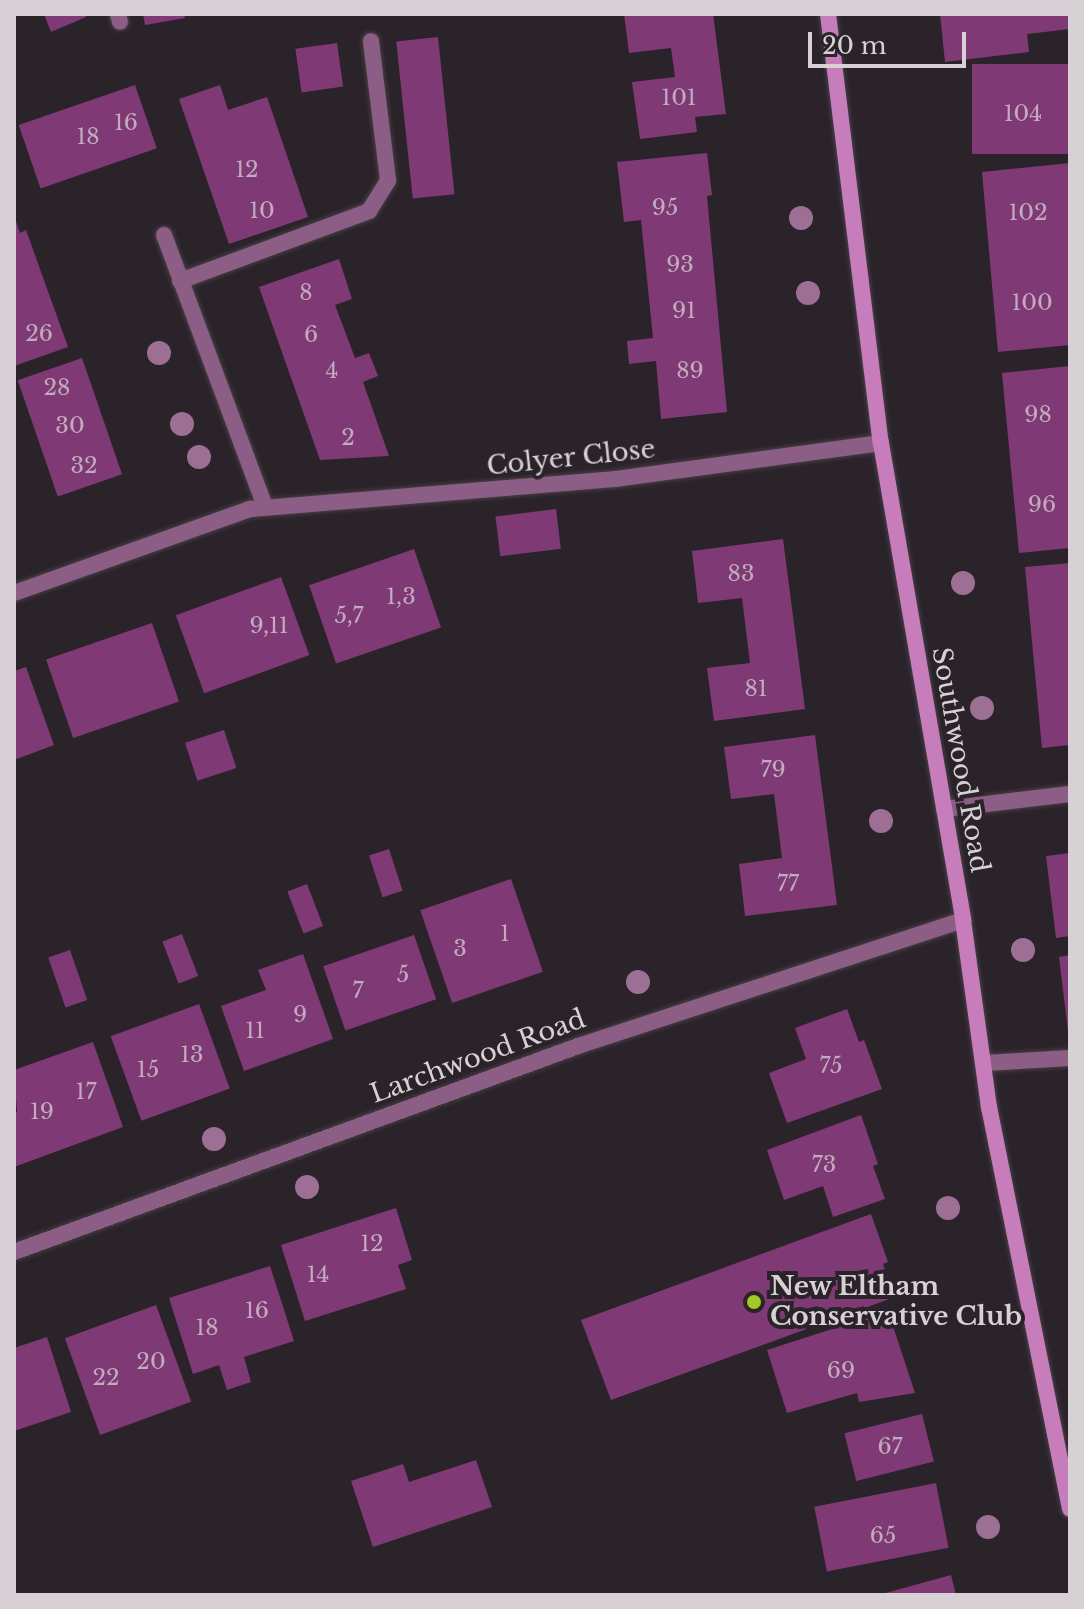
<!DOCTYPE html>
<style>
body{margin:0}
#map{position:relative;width:1084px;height:1609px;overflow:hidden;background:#2b232a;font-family:"Libre Baskerville",serif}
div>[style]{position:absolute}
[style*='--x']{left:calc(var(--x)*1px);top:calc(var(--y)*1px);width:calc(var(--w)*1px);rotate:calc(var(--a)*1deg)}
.building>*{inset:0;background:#7f3a76;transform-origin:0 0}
.roads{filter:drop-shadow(0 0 2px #473f45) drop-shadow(0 0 2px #473f45)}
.lane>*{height:16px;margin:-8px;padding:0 8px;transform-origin:8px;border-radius:8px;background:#8d5e85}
.street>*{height:16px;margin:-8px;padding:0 8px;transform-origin:8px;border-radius:8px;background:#8d5e85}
.secondary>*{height:16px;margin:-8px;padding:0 8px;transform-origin:8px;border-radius:8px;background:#c77cbb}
.trees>*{width:24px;height:24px;margin:-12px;border-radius:50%;background:#9d6f95}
.dots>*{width:22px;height:22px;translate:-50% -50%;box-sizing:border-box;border:4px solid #2b232a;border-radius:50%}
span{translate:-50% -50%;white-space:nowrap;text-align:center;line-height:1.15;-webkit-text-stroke:8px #2b232a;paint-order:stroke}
.number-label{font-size:22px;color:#c1abbd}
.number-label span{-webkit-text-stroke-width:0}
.street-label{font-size:26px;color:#d7d1d5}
.poi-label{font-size:26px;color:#d7d1d5;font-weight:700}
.left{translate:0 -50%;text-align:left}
.frame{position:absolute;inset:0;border:16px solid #d7d1d5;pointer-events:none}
.scale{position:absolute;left:808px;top:32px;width:158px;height:36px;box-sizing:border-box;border:4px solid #d7d1d5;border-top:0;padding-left:10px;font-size:24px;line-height:28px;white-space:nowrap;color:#d7d1d5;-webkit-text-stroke:6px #2b232a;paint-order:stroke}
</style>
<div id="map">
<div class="building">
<div style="clip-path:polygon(44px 14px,85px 14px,86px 17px,51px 32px)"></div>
<div style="clip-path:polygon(143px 14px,184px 14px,185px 18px,145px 25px)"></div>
<div style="clip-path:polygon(624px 14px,713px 14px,726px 114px,695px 117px,697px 132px,640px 139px,632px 82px,675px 77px,671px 48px,629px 53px)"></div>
<div style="clip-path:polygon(940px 14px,1070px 14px,1070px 29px,1027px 34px,1029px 52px,945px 62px)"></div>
<div style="left:438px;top:37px;width:158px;height:42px;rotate:84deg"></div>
<div style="left:337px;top:43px;width:44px;height:42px;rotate:82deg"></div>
<div style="left:1070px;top:64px;width:90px;height:98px;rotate:90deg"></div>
<div style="left:135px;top:85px;width:67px;height:123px;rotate:71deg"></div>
<div style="clip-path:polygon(220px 85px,228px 110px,267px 97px,308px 217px,229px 244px,179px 99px)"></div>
<div style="clip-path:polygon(707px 153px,712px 195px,707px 196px,727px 412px,661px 419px,656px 361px,629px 364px,627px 341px,653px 338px,641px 220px,624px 222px,617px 162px)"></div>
<div style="clip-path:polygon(1070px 163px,1070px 345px,998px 352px,982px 172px)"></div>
<div style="clip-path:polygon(14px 215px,20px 233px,26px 230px,68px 347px,14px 366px)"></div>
<div style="clip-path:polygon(339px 259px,352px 299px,335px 305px,355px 358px,369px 353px,378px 376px,363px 382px,389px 456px,320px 460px,259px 287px)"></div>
<div style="left:82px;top:358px;width:123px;height:68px;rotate:71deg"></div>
<div style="clip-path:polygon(1070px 366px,1070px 548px,1019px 553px,1002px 373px)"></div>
<div style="left:556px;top:509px;width:40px;height:61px;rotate:83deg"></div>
<div style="clip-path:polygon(783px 539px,805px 709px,714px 721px,707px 668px,750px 663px,742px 598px,698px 603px,692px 551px)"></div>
<div style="left:414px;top:549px;width:83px;height:111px;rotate:71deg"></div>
<div style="clip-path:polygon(1070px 563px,1070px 745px,1042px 748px,1025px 567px)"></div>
<div style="left:281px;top:577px;width:83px;height:112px;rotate:70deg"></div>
<div style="left:152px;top:623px;width:83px;height:112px;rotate:71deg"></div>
<div style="clip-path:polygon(26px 667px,54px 745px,14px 760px,14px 671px)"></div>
<div style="left:224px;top:730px;width:40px;height:41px;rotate:72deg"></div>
<div style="clip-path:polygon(815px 735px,837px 905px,745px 916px,739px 864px,782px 858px,774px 794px,731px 799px,724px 747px)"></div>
<div style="left:389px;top:849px;width:44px;height:21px;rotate:72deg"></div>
<div style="clip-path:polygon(1070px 853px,1070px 936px,1056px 938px,1046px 856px)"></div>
<div style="left:511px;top:879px;width:98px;height:96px;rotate:71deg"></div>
<div style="left:307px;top:884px;width:45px;height:21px;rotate:69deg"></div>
<div style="left:182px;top:934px;width:45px;height:21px;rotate:69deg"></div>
<div style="left:414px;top:935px;width:68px;height:96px;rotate:71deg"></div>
<div style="left:70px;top:950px;width:53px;height:23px;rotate:71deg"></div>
<div style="clip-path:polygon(303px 954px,333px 1039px,244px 1071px,221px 1006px,266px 990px,258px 970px)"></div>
<div style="clip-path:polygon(1070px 955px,1070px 1031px,1068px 1031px,1059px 957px)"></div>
<div style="left:199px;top:1004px;width:90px;height:94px;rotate:70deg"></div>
<div style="clip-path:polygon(847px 1009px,859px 1042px,864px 1040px,882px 1089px,787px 1123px,769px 1073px,806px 1059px,795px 1028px)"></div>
<div style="clip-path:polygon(93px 1042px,123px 1127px,14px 1167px,14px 1113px,17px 1112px,14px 1070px)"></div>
<div style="clip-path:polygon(861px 1115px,878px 1164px,873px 1166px,885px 1199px,833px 1217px,823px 1186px,784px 1200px,767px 1150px)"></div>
<div style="clip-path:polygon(396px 1208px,412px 1260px,398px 1265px,406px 1289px,305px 1321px,281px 1245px)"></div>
<div style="clip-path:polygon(871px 1214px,888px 1262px,883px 1264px,895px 1297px,611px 1400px,581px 1320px)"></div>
<div style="clip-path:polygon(270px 1266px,294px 1341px,244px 1357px,251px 1382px,227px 1390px,219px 1365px,193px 1374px,169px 1298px)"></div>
<div style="left:156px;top:1305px;width:103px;height:97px;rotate:70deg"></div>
<div style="clip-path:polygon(888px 1311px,915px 1393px,859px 1402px,857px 1393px,787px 1413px,767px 1350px)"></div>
<div style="clip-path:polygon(47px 1337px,71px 1412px,14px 1431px,14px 1348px)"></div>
<div style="left:922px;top:1414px;width:49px;height:80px;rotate:76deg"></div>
<div style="clip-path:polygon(476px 1460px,492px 1507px,373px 1547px,351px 1481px,403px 1464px,409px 1482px)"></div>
<div style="left:936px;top:1483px;width:66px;height:124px;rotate:79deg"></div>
<div style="clip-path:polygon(951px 1575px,956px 1595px,882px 1595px,882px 1594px)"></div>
</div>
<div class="roads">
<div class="lane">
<div style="--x:118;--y:14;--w:8;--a:76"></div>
<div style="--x:180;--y:281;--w:202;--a:-20.3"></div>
<div style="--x:369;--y:211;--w:36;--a:-58"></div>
<div style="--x:388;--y:180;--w:140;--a:-97"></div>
<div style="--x:944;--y:809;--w:127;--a:-6.8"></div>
<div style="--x:985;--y:1063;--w:85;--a:-3.4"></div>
</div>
<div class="street">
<div style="--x:164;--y:235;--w:290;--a:69.6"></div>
<div style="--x:14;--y:593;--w:251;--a:-19.6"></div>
<div style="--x:250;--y:509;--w:366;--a:-4.7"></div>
<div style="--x:615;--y:479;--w:268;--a:-7.7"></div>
<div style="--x:14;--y:1252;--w:600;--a:-20.06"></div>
<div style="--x:578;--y:1046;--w:405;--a:-18.1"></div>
</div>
<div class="secondary">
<div style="--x:828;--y:14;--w:432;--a:83"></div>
<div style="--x:881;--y:443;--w:484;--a:80.2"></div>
<div style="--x:963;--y:920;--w:189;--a:82.1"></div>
<div style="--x:989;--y:1107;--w:410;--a:78.6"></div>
</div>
</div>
<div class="trees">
<div style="left:801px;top:218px"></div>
<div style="left:808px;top:293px"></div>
<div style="left:159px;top:353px"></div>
<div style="left:182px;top:424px"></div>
<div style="left:199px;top:457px"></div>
<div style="left:963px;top:583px"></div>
<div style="left:982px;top:708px"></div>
<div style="left:881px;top:821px"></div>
<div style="left:1023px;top:950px"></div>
<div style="left:638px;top:982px"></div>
<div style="left:214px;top:1139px"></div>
<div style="left:307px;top:1187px"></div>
<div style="left:948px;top:1208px"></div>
<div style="left:988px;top:1527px"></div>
</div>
<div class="dots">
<div style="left:754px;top:1302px;background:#a3c927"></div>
</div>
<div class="number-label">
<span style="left:679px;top:98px">101</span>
<span style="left:1023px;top:114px">104</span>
<span style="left:126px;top:123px">16</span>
<span style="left:88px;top:137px">18</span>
<span style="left:247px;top:170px">12</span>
<span style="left:665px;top:208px">95</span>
<span style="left:262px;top:211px">10</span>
<span style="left:1028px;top:213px">102</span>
<span style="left:680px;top:265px">93</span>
<span style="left:306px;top:293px">8</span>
<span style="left:1032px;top:303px">100</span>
<span style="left:684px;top:311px">91</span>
<span style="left:39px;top:334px">26</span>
<span style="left:311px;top:335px">6</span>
<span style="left:332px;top:371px">4</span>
<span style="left:690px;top:371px">89</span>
<span style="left:57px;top:388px">28</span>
<span style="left:1038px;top:415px">98</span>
<span style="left:70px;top:426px">30</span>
<span style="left:348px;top:438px">2</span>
<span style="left:84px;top:466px">32</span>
<span style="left:1042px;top:505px">96</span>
<span style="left:741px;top:574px">83</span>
<span style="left:401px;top:597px">1,3</span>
<span style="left:349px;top:616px">5,7</span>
<span style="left:269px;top:626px">9,11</span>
<span style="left:756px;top:689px">81</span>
<span style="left:773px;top:770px">79</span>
<span style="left:788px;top:884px">77</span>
<span style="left:505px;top:934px">1</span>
<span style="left:460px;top:949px">3</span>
<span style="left:403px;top:975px">5</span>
<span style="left:358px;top:991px">7</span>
<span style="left:300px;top:1015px">9</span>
<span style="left:255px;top:1031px">11</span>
<span style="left:192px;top:1055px">13</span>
<span style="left:831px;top:1066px">75</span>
<span style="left:148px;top:1070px">15</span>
<span style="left:86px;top:1092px">17</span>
<span style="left:42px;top:1112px">19</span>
<span style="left:824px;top:1165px">73</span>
<span style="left:372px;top:1244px">12</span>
<span style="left:318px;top:1275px">14</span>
<span style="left:257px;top:1311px">16</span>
<span style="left:207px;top:1328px">18</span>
<span style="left:151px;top:1362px">20</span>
<span style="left:841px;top:1371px">69</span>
<span style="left:106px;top:1378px">22</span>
<span style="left:890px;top:1447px">67</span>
<span style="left:883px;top:1536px">65</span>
</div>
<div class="street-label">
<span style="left:571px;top:458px;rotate:-6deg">Colyer Close</span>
<span style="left:960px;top:760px;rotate:80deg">Southwood Road</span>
<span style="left:478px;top:1057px;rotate:-20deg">Larchwood Road</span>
</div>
<div class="poi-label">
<span class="left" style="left:770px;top:1302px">New Eltham<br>Conservative Club</span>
</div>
<div class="frame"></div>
<div class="scale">20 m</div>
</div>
